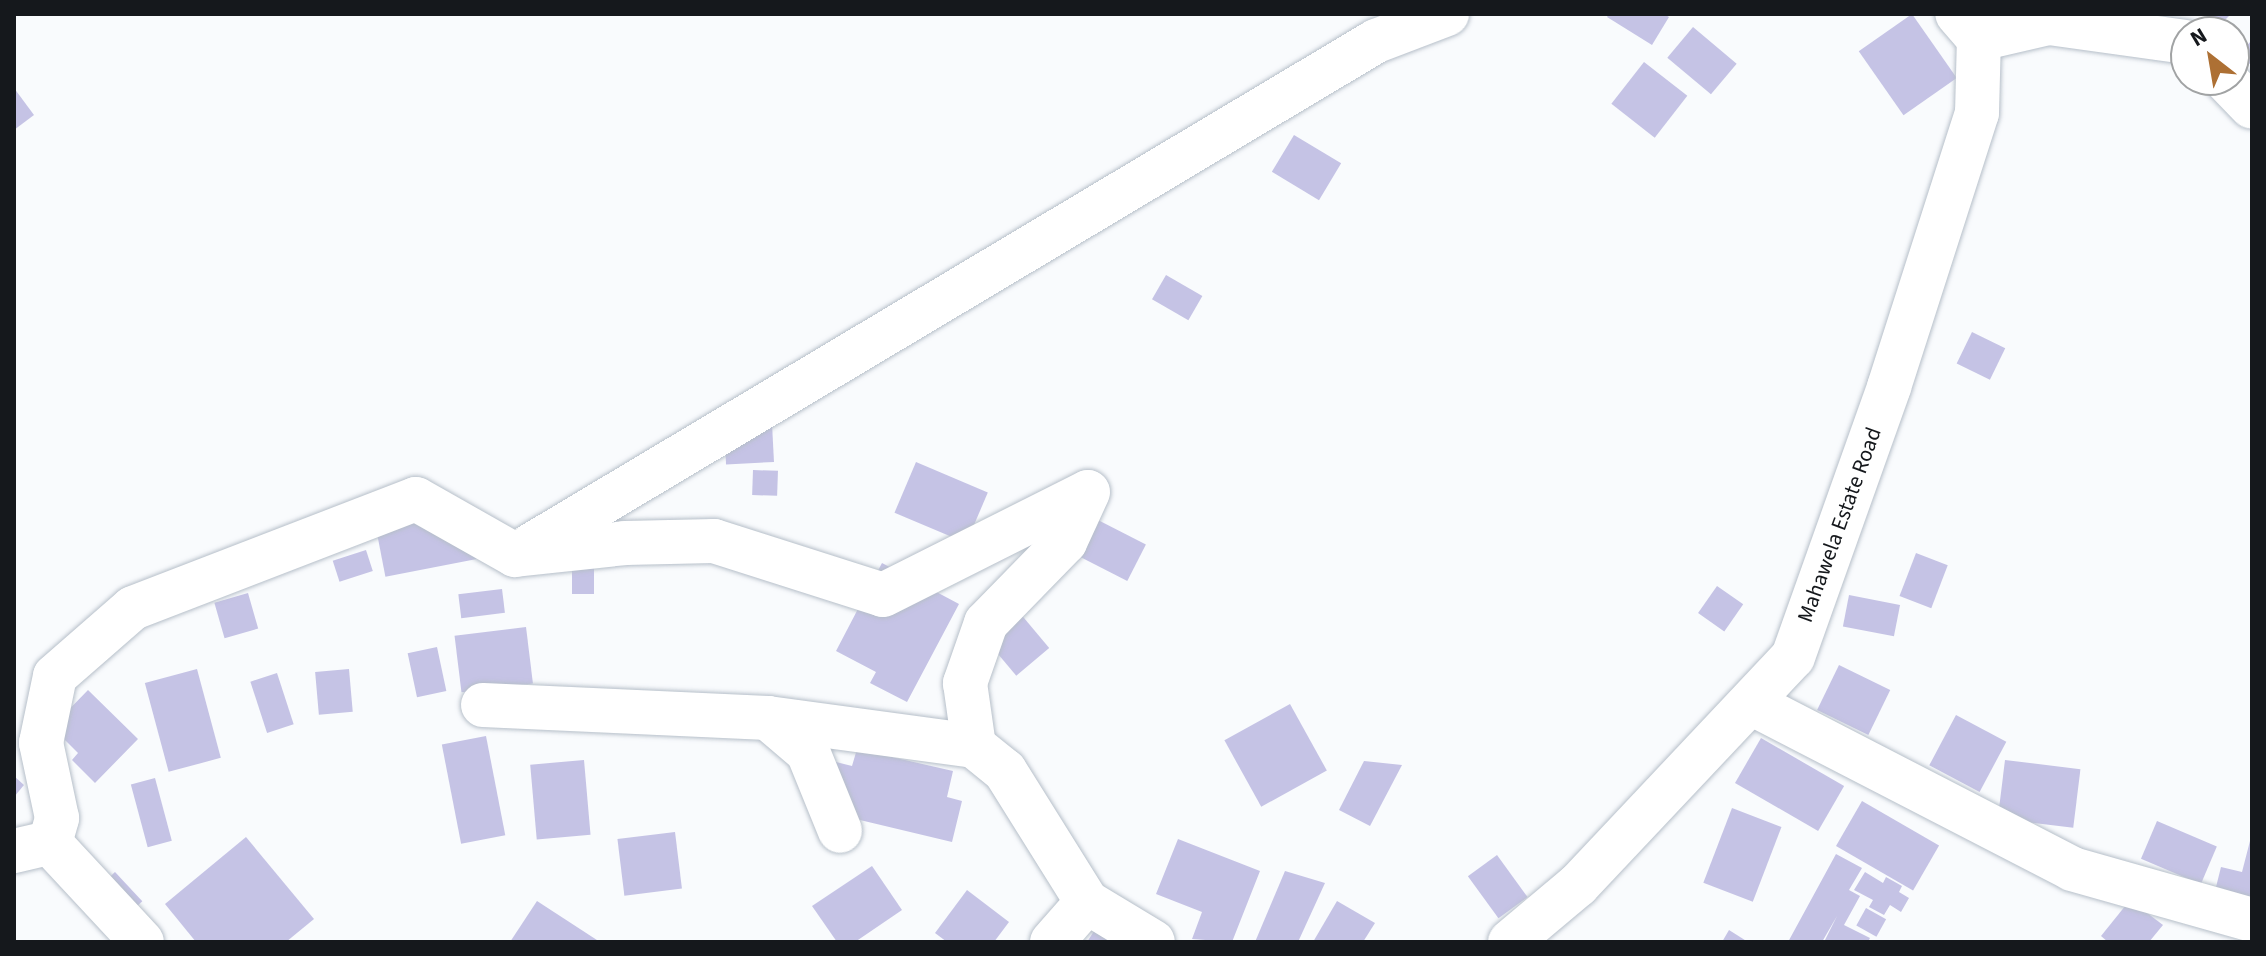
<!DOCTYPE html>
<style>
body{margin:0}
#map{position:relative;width:2266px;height:956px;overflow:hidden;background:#f9fbfd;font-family:"Source Sans 3",sans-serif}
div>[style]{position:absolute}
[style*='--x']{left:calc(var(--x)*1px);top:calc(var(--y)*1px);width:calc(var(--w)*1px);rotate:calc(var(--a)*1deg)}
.building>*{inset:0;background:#c5c3e5;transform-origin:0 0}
.roads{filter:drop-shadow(0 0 2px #b6bfc9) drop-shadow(0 0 2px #b6bfc9)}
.minor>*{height:44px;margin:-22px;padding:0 22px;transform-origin:22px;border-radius:22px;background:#fff}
span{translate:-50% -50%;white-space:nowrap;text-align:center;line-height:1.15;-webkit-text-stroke:8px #fff;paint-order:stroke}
.street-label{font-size:22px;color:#15181c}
.frame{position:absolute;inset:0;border:16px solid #15181c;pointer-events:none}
.north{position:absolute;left:2170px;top:16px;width:80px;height:80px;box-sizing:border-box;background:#fff;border:2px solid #a1a3a4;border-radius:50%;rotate:329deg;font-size:22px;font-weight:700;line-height:32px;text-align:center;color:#15181c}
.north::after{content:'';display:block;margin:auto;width:28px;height:36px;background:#ad7034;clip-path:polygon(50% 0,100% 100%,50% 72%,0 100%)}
</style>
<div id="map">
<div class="building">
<div style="clip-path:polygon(1609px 14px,1664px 14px,1669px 17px,1652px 45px,1607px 17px)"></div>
<div style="left:1912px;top:14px;width:78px;height:65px;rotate:55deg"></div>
<div style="clip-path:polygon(2204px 14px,2231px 14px,2218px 27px)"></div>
<div style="left:1693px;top:27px;width:57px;height:40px;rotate:40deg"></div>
<div style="clip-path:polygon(2252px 40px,2252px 66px,2239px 54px)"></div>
<div style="left:1644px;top:62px;width:55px;height:53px;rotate:38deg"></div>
<div style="clip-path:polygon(14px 88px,34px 115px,14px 130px)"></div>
<div style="left:1294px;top:135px;width:55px;height:43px;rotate:31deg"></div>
<div style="left:1166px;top:275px;width:42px;height:28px;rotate:30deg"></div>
<div style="left:1972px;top:332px;width:37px;height:35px;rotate:26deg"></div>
<div style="left:772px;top:424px;width:38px;height:48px;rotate:87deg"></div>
<div style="left:916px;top:462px;width:78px;height:55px;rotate:23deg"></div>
<div style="left:753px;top:470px;width:25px;height:25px;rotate:2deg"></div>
<div style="left:467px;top:509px;width:51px;height:93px;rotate:79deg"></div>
<div style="left:1096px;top:519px;width:56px;height:41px;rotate:27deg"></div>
<div style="left:366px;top:550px;width:22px;height:35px;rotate:72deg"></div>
<div style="left:1916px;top:553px;width:34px;height:46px;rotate:21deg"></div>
<div style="left:572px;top:561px;width:22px;height:33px"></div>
<div style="clip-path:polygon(882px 563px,959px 604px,907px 702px,870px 683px,876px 672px,836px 651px)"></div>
<div style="left:1717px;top:586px;width:32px;height:33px;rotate:35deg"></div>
<div style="left:502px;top:589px;width:24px;height:44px;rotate:83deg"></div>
<div style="left:248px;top:593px;width:37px;height:35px;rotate:74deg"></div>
<div style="left:1849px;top:595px;width:52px;height:32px;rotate:11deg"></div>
<div style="left:1019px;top:612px;width:47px;height:43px;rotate:50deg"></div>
<div style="left:526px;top:627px;width:57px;height:72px;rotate:83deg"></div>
<div style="left:437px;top:647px;width:45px;height:30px;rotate:78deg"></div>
<div style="left:1839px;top:665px;width:57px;height:50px;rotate:26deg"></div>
<div style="left:197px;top:669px;width:92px;height:54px;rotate:75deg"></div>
<div style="left:349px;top:669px;width:43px;height:34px;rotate:85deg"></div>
<div style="left:277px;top:673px;width:54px;height:28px;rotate:72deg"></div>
<div style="clip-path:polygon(88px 690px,138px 739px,95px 783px,72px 760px,78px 753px,52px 727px)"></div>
<div style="left:1290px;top:704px;width:76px;height:75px;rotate:61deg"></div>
<div style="left:1956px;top:715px;width:57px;height:57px;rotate:28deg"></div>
<div style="left:486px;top:736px;width:101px;height:45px;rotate:79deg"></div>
<div style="left:1761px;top:738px;width:96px;height:52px;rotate:30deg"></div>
<div style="clip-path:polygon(857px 749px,953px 771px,947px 797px,962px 801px,952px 842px,839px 815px,829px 793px,836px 762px,852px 766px)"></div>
<div style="left:584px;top:760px;width:75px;height:54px;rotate:85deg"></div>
<div style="left:2005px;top:760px;width:76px;height:59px;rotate:7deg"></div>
<div style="clip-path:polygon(1364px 761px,1402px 765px,1370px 826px,1339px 810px)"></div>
<div style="clip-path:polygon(14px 776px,24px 785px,14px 797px)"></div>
<div style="left:155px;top:778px;width:65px;height:25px;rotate:75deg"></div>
<div style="left:1862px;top:801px;width:89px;height:52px;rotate:30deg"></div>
<div style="left:1732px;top:808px;width:53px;height:80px;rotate:21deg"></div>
<div style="left:2157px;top:821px;width:65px;height:41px;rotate:23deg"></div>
<div style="left:675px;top:832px;width:57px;height:58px;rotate:83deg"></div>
<div style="clip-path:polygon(246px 837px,314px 919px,286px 942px,196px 942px,165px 904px)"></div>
<div style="clip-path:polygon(2251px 837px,2252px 904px,2214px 895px,2221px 867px,2242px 872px)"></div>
<div style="clip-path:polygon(1178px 839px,1260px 871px,1232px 942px,1192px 939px,1202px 912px,1156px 894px)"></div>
<div style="clip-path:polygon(1836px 854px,1862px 868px,1849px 890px,1860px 896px,1844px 925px,1870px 938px,1868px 942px,1824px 942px,1837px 916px,1822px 942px,1788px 942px)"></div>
<div style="left:1497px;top:855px;width:52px;height:36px;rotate:54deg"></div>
<div style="clip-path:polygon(872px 866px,902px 910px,855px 942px,837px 942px,812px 906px)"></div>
<div style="clip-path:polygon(1285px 871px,1325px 883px,1298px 942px,1255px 942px)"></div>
<div style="left:115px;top:872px;width:40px;height:19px;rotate:47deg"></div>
<div style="clip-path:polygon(1865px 872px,1883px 883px,1886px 877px,1902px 886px,1899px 892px,1909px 898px,1901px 912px,1890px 905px,1884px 915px,1869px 907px,1873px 900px,1854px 890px)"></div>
<div style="clip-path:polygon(967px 890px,1009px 922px,994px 942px,947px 942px,935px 933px)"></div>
<div style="clip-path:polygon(2130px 900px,2163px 925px,2149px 942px,2108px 942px,2101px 936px)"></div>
<div style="clip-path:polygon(537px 901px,600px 942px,510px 942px)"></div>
<div style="clip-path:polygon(1337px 901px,1375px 923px,1363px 942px,1313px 942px)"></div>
<div style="left:1866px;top:908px;width:23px;height:20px;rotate:29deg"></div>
<div style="clip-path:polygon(1096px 928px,1116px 942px,1087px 942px)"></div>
<div style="clip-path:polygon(1729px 930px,1748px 942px,1722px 942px)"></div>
</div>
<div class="roads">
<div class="minor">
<div style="--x:1979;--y:39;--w:72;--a:-12.9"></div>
<div style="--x:2049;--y:23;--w:138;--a:7.9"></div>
<div style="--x:2226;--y:80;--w:37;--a:46"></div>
<div style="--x:530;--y:546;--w:985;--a:-30.83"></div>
<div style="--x:1376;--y:41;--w:76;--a:-20.8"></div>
<div style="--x:1751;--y:703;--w:361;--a:27.3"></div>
<div style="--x:2072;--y:869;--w:187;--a:15.8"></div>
<div style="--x:483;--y:705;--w:285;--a:2.6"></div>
<div style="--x:768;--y:718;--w:208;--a:7.7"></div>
<div style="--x:974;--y:746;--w:40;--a:39"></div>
<div style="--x:1005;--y:771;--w:155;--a:58"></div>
<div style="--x:1087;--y:902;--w:77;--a:31.2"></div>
<div style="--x:768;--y:718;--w:52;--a:40.4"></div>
<div style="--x:808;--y:752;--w:85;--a:67.9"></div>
<div style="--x:50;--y:843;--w:135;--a:47.1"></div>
<div style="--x:14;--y:851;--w:37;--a:-13"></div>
<div style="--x:50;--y:843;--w:26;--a:-74"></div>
<div style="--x:57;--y:818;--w:77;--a:-102"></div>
<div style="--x:41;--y:743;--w:68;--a:-78.2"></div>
<div style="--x:55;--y:676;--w:103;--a:-41.1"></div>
<div style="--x:133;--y:608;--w:303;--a:-21.1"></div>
<div style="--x:416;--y:499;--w:114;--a:29.5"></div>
<div style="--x:515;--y:555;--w:111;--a:-6.2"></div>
<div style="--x:625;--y:543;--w:89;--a:-1.3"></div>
<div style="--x:714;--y:541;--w:177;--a:17.7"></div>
<div style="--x:883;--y:595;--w:229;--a:-26.7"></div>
<div style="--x:1088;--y:492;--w:55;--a:114.7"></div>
<div style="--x:1065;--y:542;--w:113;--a:134.3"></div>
<div style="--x:986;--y:623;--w:64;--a:109.3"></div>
<div style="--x:965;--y:683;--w:64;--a:81.9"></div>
<div style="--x:1052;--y:942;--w:53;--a:-48.8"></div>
<div style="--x:1510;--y:942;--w:89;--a:-40"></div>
<div style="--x:1578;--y:885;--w:313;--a:-46.7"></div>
<div style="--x:1793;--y:657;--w:287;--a:-70.4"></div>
<div style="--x:1889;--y:387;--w:288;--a:-72.2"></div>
<div style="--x:1977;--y:113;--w:74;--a:-88.5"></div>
<div style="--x:1979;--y:39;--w:33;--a:-131"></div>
</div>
</div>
<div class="street-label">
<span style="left:1840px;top:525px;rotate:-70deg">Mahawela Estate Road</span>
</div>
<div class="frame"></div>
<div class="north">N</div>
</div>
